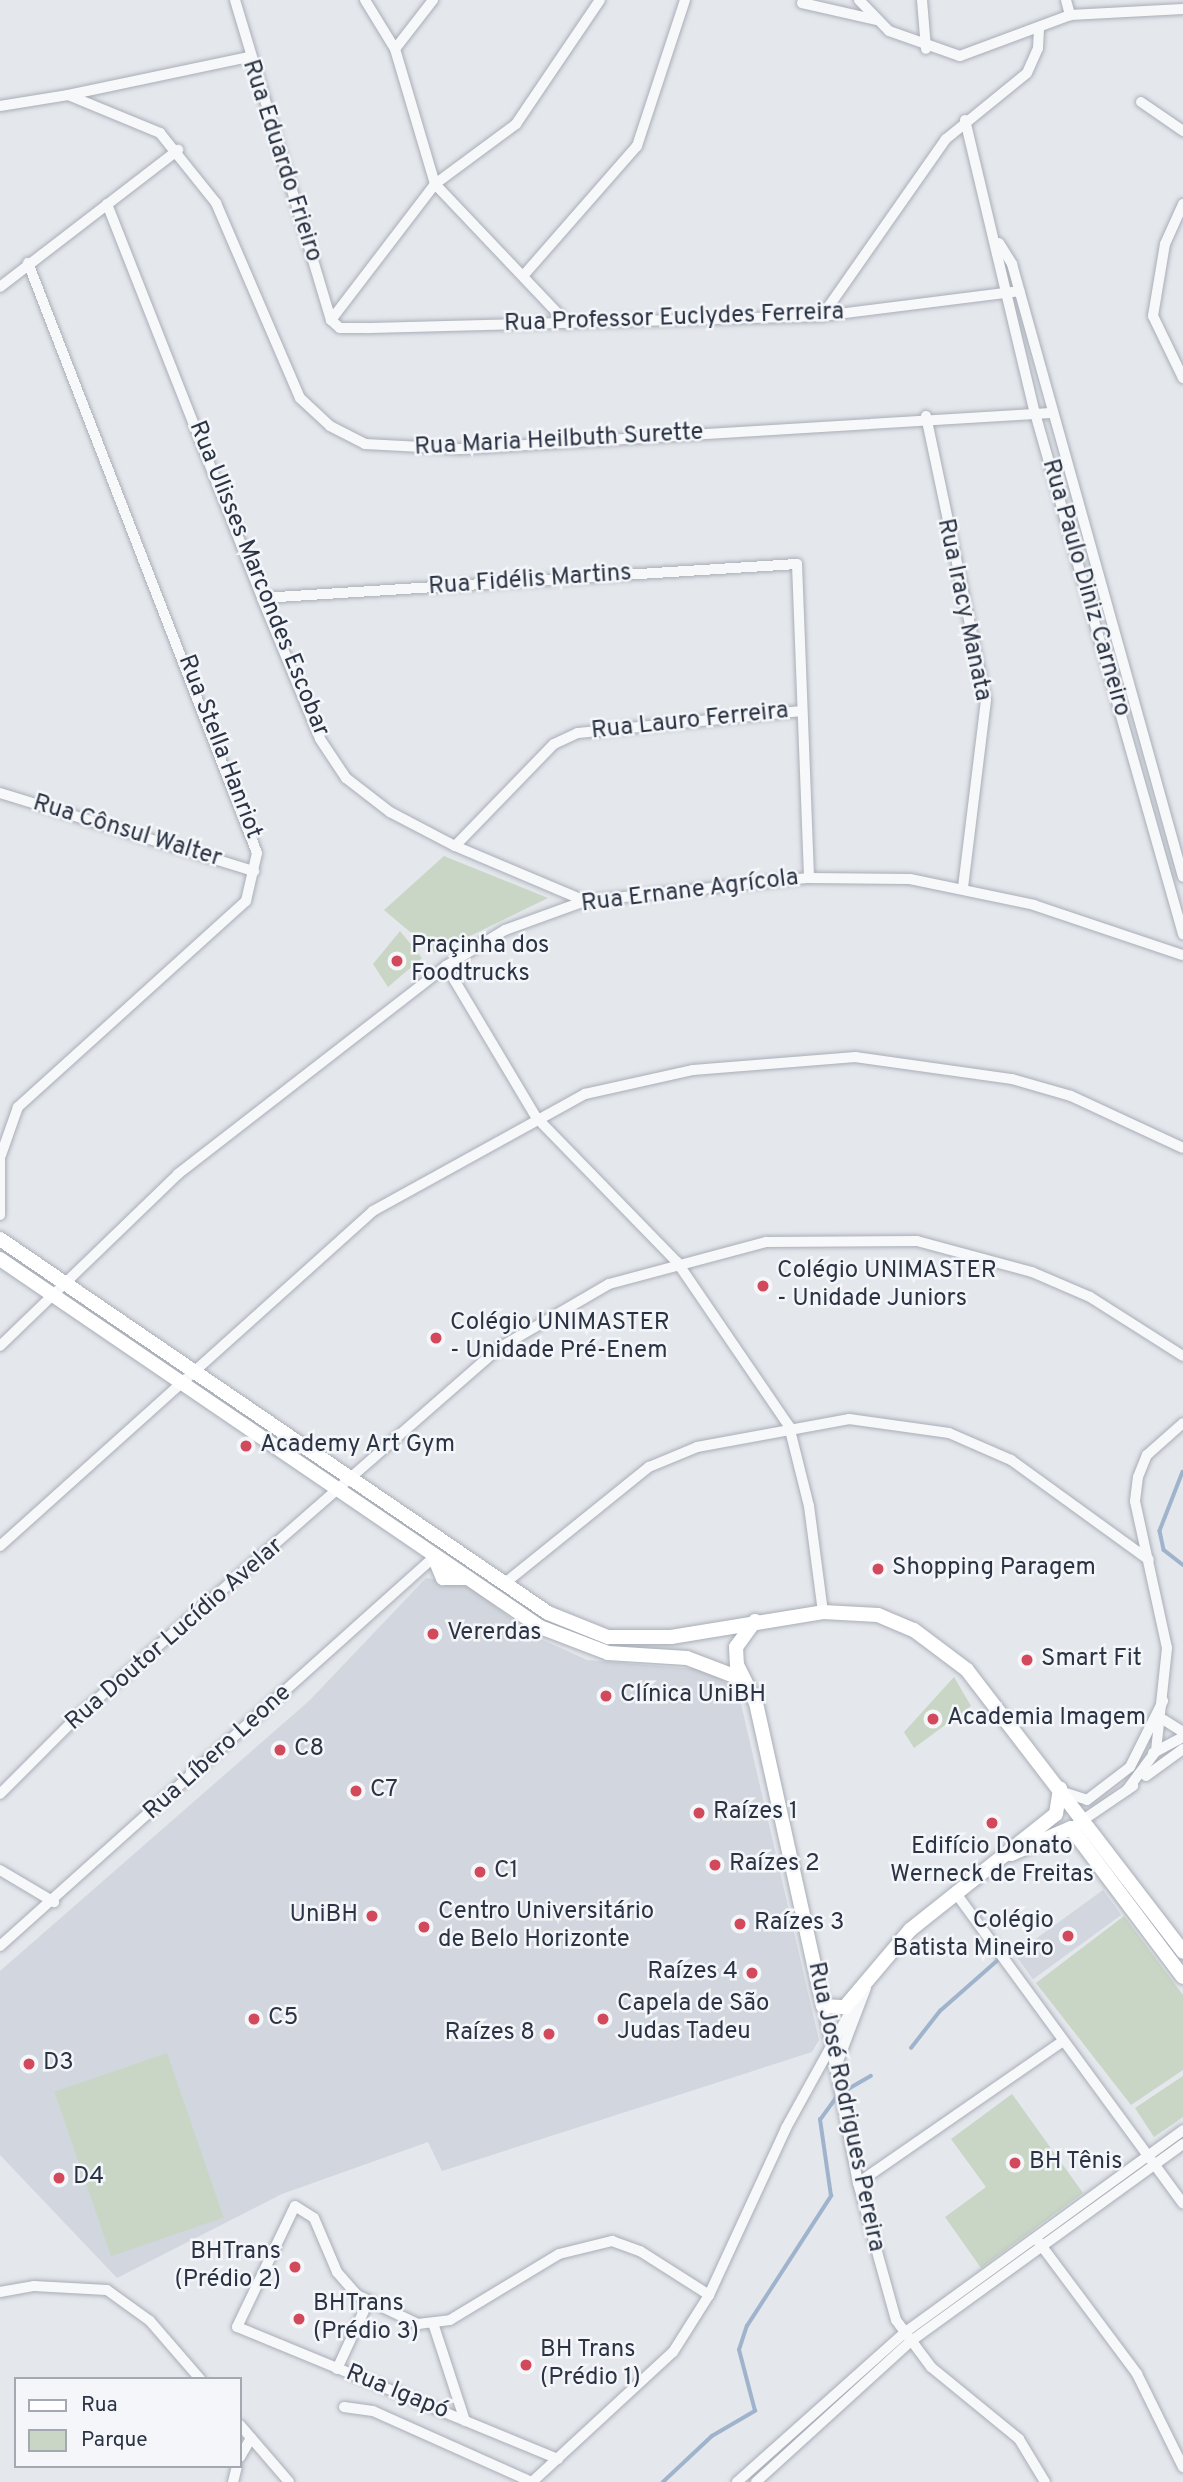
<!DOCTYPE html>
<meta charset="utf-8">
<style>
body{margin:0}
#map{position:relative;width:1183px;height:2482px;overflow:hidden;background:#e4e7ec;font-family:Overpass,sans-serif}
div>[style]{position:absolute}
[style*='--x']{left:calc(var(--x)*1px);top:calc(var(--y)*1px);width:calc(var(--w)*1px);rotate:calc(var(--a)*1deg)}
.built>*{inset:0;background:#d2d6de;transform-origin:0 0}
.green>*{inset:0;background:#c9d6c5;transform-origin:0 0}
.stream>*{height:3.5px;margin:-1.75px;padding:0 1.75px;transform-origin:1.75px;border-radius:1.75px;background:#9fb4cc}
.roads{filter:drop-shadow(0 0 2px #a9aeb7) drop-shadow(0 0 2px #a9aeb7)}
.minor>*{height:10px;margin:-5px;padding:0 5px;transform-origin:5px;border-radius:5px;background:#f7f8fa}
.major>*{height:14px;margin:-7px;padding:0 7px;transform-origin:7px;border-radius:7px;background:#fff}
.dots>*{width:19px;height:19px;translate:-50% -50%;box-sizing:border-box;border:4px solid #f4f6f9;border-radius:50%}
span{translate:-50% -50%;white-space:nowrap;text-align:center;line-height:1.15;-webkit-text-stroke:5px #f4f6f9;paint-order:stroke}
.street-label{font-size:24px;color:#2b3445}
.poi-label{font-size:24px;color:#2b3445}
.left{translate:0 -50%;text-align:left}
.right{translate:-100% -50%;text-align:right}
.legend{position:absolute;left:14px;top:2377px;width:228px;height:91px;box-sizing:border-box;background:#f4f6f9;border:2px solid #a4a8b1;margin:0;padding:9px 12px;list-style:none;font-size:21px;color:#2b3445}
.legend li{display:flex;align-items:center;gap:14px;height:35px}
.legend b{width:35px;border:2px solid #a4a8b1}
</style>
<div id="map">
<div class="built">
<div style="clip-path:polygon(426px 1578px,465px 1583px,534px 1636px,587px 1660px,707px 1670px,738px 1691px,819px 2040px,812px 2052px,442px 2171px,428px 2142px,282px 2194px,117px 2278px,0 2155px,0 1971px,309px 1701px)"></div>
<div style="left:1103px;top:1890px;width:31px;height:109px;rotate:54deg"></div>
</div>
<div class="green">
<div style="clip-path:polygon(444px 856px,548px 898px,435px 953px,384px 910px)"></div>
<div style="clip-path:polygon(400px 931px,422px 958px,388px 987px,373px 964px)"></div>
<div style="clip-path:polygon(954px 1677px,971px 1706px,914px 1748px,904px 1732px)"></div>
<div style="clip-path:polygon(1124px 1916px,1183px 1995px,1183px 2070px,1131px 2105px,1036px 1983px)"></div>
<div style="left:167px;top:2053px;width:174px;height:119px;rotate:71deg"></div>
<div style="clip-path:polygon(1183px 2076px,1183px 2117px,1154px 2137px,1135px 2108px)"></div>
<div style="clip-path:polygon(1012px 2094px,1083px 2193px,981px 2268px,945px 2217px,986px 2187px,951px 2139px)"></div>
</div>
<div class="stream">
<div style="--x:1183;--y:1472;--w:63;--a:111.3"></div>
<div style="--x:1160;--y:1531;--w:19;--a:78"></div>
<div style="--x:1164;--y:1550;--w:24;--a:38"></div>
<div style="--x:911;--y:2048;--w:47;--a:-51.9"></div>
<div style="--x:940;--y:2011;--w:77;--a:-41.3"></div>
<div style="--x:843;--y:2092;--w:32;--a:-30"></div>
<div style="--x:663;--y:2482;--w:67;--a:-43.2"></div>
<div style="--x:712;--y:2436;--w:50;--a:-30.2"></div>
<div style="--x:755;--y:2411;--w:63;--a:-104.7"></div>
<div style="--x:739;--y:2350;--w:25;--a:-72"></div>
<div style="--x:747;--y:2326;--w:155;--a:-57.1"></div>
<div style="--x:831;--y:2196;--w:77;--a:-98.2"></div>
<div style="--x:820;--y:2120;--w:29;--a:-54"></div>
</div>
<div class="roads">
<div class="minor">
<div style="--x:235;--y:0;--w:334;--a:73.3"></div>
<div style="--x:365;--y:0;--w:57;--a:58.5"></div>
<div style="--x:395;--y:49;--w:141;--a:73.5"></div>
<div style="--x:435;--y:184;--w:193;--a:46.5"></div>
<div style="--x:859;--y:0;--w:43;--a:45.9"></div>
<div style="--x:889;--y:31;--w:75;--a:19.4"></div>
<div style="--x:960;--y:56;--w:117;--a:-20.4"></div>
<div style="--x:1070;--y:15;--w:113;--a:-3"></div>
<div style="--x:922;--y:0;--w:49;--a:85.3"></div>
<div style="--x:1066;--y:0;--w:16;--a:75"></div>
<div style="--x:802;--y:3;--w:77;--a:12.8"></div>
<div style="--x:395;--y:49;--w:62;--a:-52.2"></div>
<div style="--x:68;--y:95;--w:184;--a:-11.9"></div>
<div style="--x:1141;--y:102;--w:51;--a:34.6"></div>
<div style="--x:0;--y:106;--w:69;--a:-9.2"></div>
<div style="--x:68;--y:95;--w:100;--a:22.4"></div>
<div style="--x:160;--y:133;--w:90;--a:51.3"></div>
<div style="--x:216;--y:203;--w:212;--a:66.7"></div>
<div style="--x:300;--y:398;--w:41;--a:43"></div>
<div style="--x:330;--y:426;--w:39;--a:27"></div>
<div style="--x:365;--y:444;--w:95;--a:3"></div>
<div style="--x:460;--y:449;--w:592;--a:-3.49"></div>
<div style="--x:965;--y:120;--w:301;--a:76.6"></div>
<div style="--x:1035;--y:413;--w:542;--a:74.14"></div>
<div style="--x:107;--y:204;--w:423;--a:68.5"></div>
<div style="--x:262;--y:598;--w:152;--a:67.6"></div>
<div style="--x:320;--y:739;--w:47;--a:56.3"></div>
<div style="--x:346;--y:778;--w:56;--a:37.7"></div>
<div style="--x:390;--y:812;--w:73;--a:27.6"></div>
<div style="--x:455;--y:846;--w:141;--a:22.9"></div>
<div style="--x:1183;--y:204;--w:44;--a:114.2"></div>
<div style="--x:1165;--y:244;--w:73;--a:99.5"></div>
<div style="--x:1153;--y:316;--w:69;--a:64.2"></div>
<div style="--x:999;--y:243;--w:25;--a:58"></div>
<div style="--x:1012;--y:264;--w:636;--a:74.41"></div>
<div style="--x:523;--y:276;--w:173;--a:-48.8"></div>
<div style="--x:637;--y:146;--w:154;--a:-71.8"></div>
<div style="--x:0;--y:287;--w:225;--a:-37.6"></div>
<div style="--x:822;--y:316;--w:216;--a:-55"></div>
<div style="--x:946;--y:139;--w:104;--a:-39.2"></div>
<div style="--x:1027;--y:73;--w:27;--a:-66"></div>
<div style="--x:1038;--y:48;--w:21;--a:-87"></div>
<div style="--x:331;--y:320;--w:12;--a:42"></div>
<div style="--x:340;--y:328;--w:26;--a:0"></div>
<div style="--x:366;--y:328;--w:456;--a:-1.5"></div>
<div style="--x:822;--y:316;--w:199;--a:-7.2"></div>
<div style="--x:331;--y:320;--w:171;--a:-52.6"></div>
<div style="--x:435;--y:184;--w:101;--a:-36.5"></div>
<div style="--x:516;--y:124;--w:150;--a:-55.9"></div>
<div style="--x:926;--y:416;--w:290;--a:78.1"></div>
<div style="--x:986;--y:700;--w:188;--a:97"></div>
<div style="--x:262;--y:598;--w:536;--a:-3.64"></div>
<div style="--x:797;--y:564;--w:314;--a:87.8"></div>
<div style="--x:0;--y:793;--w:266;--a:17.1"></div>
<div style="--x:455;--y:846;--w:142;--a:-45.9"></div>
<div style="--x:554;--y:744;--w:26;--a:-25"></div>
<div style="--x:578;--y:733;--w:225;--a:-5.6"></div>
<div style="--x:446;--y:966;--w:176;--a:59.2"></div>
<div style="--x:536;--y:1117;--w:202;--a:45.8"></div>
<div style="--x:677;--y:1262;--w:199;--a:55.7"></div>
<div style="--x:789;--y:1426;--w:82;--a:76"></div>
<div style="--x:809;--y:1506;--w:107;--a:82.5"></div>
<div style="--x:0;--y:1153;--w:62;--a:90"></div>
<div style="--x:1;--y:1155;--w:51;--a:-70.5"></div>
<div style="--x:18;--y:1107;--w:307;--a:-42.1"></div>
<div style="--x:246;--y:901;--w:49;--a:-77.1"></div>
<div style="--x:257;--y:853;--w:633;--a:-111.21"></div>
<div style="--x:0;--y:1346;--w:248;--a:-44"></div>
<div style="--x:178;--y:1174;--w:339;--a:-37.8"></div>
<div style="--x:446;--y:966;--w:69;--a:-31.4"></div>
<div style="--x:505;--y:930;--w:85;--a:-19.9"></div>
<div style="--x:585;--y:901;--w:225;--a:-5.9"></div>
<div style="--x:809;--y:878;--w:101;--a:0.6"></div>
<div style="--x:910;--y:879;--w:127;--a:11.8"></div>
<div style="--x:1034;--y:905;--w:157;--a:18.6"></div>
<div style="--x:0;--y:1546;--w:501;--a:-41.93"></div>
<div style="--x:373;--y:1211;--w:242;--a:-28.9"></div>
<div style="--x:585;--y:1094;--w:111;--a:-12.5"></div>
<div style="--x:693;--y:1070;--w:163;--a:-4.6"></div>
<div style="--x:855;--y:1057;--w:159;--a:8"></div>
<div style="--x:1012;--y:1079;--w:61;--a:16.1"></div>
<div style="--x:1071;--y:1096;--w:123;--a:24.9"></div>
<div style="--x:505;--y:1583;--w:185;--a:-38.9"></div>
<div style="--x:649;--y:1467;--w:52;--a:-22.6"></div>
<div style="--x:697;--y:1447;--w:155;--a:-10.4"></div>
<div style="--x:849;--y:1419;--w:101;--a:8"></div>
<div style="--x:949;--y:1433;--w:68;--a:23.5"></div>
<div style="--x:1011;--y:1460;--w:170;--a:35.9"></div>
<div style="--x:1164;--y:1720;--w:22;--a:32"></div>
<div style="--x:1153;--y:1753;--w:34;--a:-28"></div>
<div style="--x:1146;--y:1776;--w:46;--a:-36.1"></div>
<div style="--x:1127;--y:1790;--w:49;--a:-53.4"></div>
<div style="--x:1156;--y:1751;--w:104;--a:-83.9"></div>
<div style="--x:1167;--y:1648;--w:150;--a:-102.3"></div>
<div style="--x:1135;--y:1501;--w:24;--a:-83"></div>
<div style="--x:1138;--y:1477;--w:24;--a:-68"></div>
<div style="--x:1147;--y:1455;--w:48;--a:-41.6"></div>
<div style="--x:1066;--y:1793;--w:22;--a:18"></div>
<div style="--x:1087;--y:1800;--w:54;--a:-37.5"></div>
<div style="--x:1130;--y:1767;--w:74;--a:-63.4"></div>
<div style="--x:0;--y:1794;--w:112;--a:-45"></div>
<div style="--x:79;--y:1715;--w:558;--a:-41.15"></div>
<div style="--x:499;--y:1348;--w:127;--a:-30.2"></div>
<div style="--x:609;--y:1284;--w:163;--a:-15"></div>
<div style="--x:766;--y:1242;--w:151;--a:-0.4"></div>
<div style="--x:917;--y:1241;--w:119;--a:15.1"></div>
<div style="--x:1032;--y:1272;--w:63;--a:23.3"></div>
<div style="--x:1090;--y:1297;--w:110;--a:32.4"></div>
<div style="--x:1077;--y:1824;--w:68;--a:-34.2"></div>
<div style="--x:0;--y:1870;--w:63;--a:30.7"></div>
<div style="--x:955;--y:1892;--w:386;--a:53.8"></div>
<div style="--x:0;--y:1946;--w:583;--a:-41.87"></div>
<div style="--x:823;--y:2006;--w:180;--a:78.8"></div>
<div style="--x:858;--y:2183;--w:142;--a:74.5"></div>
<div style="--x:896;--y:2320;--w:59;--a:53.3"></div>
<div style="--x:931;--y:2367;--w:114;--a:39.3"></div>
<div style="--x:1019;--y:2439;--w:50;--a:58.8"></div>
<div style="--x:835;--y:2069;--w:87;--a:-69.1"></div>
<div style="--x:858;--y:2183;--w:246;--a:-34.7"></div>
<div style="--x:1038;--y:2241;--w:166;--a:53.3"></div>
<div style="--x:1137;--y:2374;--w:104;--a:63.7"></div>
<div style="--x:0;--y:2292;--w:35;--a:-10"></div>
<div style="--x:34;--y:2286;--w:73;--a:3.1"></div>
<div style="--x:107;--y:2290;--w:53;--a:35.8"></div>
<div style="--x:150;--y:2321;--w:77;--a:49.2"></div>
<div style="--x:433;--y:2323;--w:103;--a:71.9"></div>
<div style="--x:337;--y:2369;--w:74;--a:-65.2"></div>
<div style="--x:344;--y:2407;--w:29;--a:8"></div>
<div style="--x:373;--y:2411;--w:174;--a:24.1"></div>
<div style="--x:240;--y:2425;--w:75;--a:49.3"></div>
<div style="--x:240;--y:2457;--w:22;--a:-60"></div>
<div style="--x:558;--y:2459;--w:347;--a:-157.6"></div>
<div style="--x:237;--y:2327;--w:134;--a:-64.4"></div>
<div style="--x:295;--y:2206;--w:22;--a:32"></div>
<div style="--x:314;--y:2218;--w:59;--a:66.9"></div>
<div style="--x:337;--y:2272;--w:30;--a:49"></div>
<div style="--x:357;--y:2295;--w:68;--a:25.4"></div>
<div style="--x:418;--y:2324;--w:32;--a:-7"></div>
<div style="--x:450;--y:2320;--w:127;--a:-31.2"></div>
<div style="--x:559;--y:2254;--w:55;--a:-13.8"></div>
<div style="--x:612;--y:2241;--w:30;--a:20"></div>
<div style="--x:640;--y:2251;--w:82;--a:32.5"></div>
<div style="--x:233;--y:2482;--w:16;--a:-76"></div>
<div style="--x:532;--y:2482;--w:192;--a:-42.7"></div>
<div style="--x:673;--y:2352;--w:67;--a:-57.7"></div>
<div style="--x:709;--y:2295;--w:184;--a:-65.2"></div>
<div style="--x:786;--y:2128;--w:145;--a:-61.1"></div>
<div style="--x:737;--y:2482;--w:224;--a:-41.7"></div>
<div style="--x:904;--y:2333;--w:345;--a:-36"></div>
<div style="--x:756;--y:2482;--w:210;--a:-42.3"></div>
<div style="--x:911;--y:2341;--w:336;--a:-35.9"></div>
</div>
<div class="major">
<div style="--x:0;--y:1239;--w:663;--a:34.31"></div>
<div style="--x:548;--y:1613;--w:65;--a:21.8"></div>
<div style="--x:608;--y:1637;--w:63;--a:0"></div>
<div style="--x:671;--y:1637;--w:154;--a:-9.3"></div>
<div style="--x:823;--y:1612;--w:55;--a:3.1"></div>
<div style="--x:878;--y:1615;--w:39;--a:23"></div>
<div style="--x:914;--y:1630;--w:66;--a:37"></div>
<div style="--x:967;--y:1670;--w:355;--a:52.5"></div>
<div style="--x:0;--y:1259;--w:653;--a:34.27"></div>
<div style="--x:540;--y:1627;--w:73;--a:20.9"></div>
<div style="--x:608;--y:1653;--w:79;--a:3.6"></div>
<div style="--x:687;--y:1658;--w:59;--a:20.9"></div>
<div style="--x:434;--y:1557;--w:23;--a:67"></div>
<div style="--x:443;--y:1578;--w:25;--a:0"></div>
<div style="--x:755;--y:1621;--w:32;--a:126"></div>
<div style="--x:736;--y:1647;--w:18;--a:87"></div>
<div style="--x:737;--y:1665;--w:42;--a:63.4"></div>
<div style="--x:756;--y:1703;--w:310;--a:77.5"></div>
<div style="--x:823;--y:2006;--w:22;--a:3"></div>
<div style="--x:845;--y:2007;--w:101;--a:-49.8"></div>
<div style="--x:910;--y:1930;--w:186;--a:-38.5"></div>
<div style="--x:1056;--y:1814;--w:26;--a:-81"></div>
<div style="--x:1011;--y:1854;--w:65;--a:-23.4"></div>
<div style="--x:1071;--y:1828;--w:186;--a:53.1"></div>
</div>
</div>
<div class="dots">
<div style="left:397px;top:961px;background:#d1495b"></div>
<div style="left:763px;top:1286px;background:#d1495b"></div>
<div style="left:436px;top:1338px;background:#d1495b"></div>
<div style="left:246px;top:1446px;background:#d1495b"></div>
<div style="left:878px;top:1569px;background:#d1495b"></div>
<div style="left:433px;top:1634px;background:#d1495b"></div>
<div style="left:1027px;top:1660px;background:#d1495b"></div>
<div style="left:606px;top:1696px;background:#d1495b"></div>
<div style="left:933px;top:1719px;background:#d1495b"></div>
<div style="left:280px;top:1750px;background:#d1495b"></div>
<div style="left:356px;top:1791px;background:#d1495b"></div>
<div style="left:699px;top:1813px;background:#d1495b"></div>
<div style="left:992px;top:1823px;background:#d1495b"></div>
<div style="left:715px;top:1865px;background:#d1495b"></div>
<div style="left:480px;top:1872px;background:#d1495b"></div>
<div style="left:372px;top:1916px;background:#d1495b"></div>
<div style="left:740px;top:1924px;background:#d1495b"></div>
<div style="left:424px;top:1927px;background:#d1495b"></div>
<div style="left:1068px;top:1936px;background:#d1495b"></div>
<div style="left:752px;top:1973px;background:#d1495b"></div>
<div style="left:254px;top:2019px;background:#d1495b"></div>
<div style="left:603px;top:2019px;background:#d1495b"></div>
<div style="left:549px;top:2034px;background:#d1495b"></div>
<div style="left:29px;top:2064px;background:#d1495b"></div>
<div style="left:1015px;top:2163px;background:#d1495b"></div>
<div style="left:59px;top:2178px;background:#d1495b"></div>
<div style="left:295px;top:2267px;background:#d1495b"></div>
<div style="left:299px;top:2319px;background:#d1495b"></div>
<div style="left:526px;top:2365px;background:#d1495b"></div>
</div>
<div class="street-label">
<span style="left:281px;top:161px;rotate:72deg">Rua Eduardo Frieiro</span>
<span style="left:674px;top:319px;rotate:-2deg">Rua Professor Euclydes Ferreira</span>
<span style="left:559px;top:441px;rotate:-3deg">Rua Maria Heilbuth Surette</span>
<span style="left:258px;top:579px;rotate:68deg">Rua Ulisses Marcondes Escobar</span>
<span style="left:530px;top:581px;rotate:-4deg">Rua Fidélis Martins</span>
<span style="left:1085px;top:588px;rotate:74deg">Rua Paulo Diniz Carneiro</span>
<span style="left:963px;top:610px;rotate:78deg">Rua Iracy Manata</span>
<span style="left:690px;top:722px;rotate:-6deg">Rua Lauro Ferreira</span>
<span style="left:219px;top:747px;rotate:69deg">Rua Stella Hanriot</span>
<span style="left:127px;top:832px;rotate:17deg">Rua Cônsul Walter</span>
<span style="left:690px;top:892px;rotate:-7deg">Rua Ernane Agrícola</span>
<span style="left:175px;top:1635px;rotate:-41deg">Rua Doutor Lucídio Avelar</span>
<span style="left:218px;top:1753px;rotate:-42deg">Rua Líbero Leone</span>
<span style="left:845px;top:2107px;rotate:78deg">Rua José Rodrigues Pereira</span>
<span style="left:397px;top:2393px;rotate:22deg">Rua Igapó</span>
</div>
<div class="poi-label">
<span class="left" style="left:411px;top:961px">Praçinha dos<br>Foodtrucks</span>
<span class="left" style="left:777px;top:1286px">Colégio UNIMASTER<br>- Unidade Juniors</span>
<span class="left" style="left:450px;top:1338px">Colégio UNIMASTER<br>- Unidade Pré-Enem</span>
<span class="left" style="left:260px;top:1446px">Academy Art Gym</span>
<span class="left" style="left:892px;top:1569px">Shopping Paragem</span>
<span class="left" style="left:447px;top:1634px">Vererdas</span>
<span class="left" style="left:1041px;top:1660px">Smart Fit</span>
<span class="left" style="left:620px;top:1696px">Clínica UniBH</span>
<span class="left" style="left:947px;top:1719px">Academia Imagem</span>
<span class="left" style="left:294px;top:1750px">C8</span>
<span class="left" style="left:370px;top:1791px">C7</span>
<span class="left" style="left:713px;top:1813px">Raízes 1</span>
<span style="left:992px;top:1862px">Edifício Donato<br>Werneck de Freitas</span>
<span class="left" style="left:729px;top:1865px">Raízes 2</span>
<span class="left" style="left:494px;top:1872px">C1</span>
<span class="left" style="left:438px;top:1927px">Centro Universitário<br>de Belo Horizonte</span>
<span class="right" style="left:358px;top:1916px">UniBH</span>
<span class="right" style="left:1054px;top:1936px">Colégio<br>Batista Mineiro</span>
<span class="left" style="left:754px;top:1924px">Raízes 3</span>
<span class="right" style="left:738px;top:1973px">Raízes 4</span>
<span class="left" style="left:617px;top:2019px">Capela de São<br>Judas Tadeu</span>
<span class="left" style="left:268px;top:2019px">C5</span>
<span class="right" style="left:535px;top:2034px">Raízes 8</span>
<span class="left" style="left:43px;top:2064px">D3</span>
<span class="left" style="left:1029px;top:2163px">BH Tênis</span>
<span class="left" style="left:73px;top:2178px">D4</span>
<span class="right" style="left:281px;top:2267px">BHTrans<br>(Prédio 2)</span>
<span class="left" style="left:313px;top:2319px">BHTrans<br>(Prédio 3)</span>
<span class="left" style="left:540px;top:2365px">BH Trans<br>(Prédio 1)</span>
</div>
<ul class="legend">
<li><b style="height:9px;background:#fff"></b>Rua</li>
<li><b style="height:19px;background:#c9d6c5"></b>Parque</li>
</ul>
</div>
